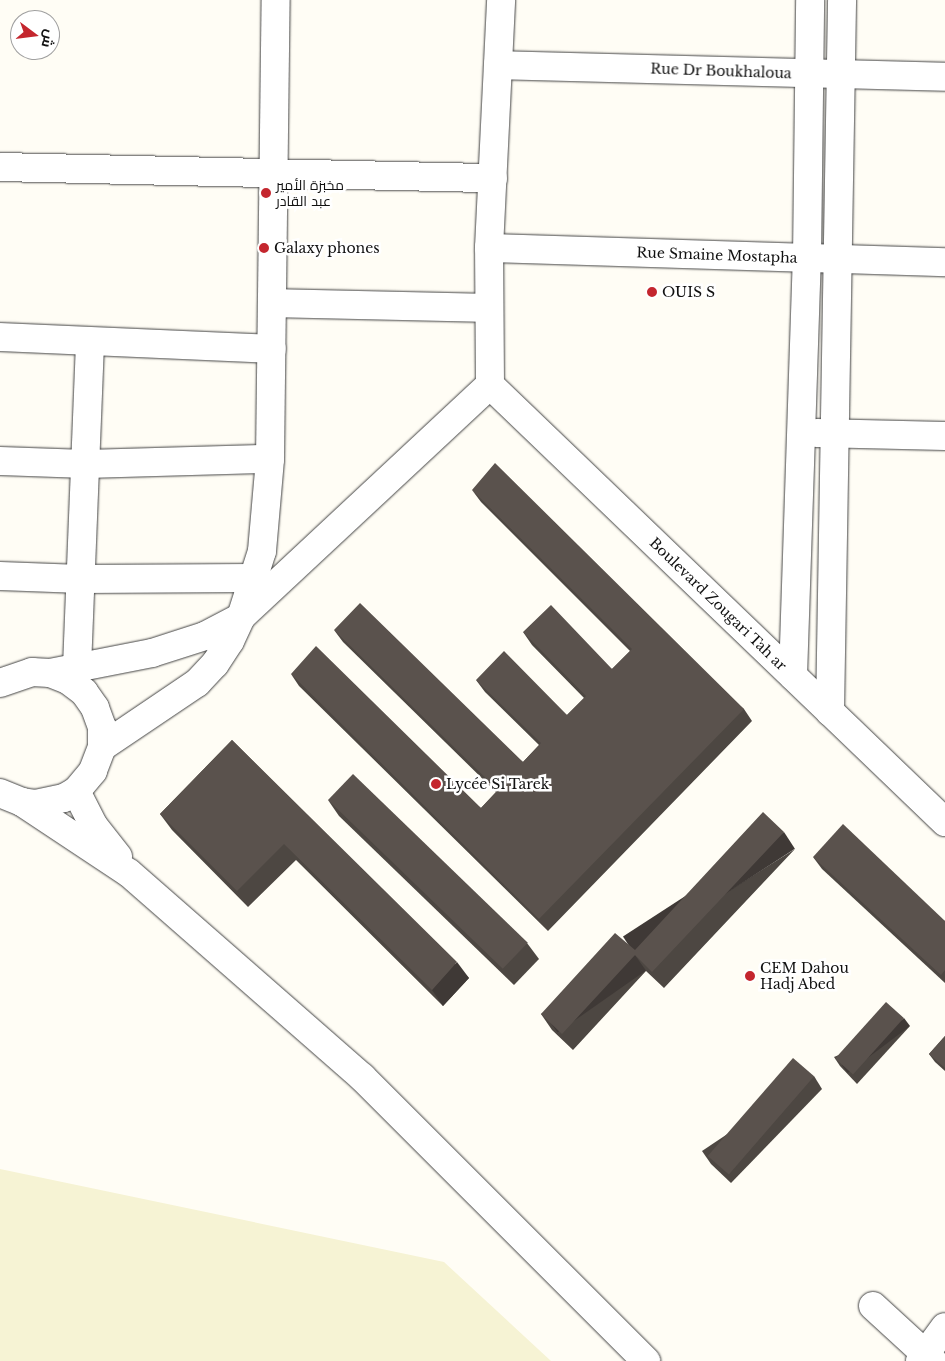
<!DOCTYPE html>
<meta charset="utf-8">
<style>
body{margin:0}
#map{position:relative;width:945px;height:1361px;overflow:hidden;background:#fffdf5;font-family:"Libre Baskerville",Cairo,serif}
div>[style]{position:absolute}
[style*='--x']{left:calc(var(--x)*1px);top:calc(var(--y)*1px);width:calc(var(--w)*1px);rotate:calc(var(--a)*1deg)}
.farmland>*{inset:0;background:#f6f3d4}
.roads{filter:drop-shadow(0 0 1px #444) drop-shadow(0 0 1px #444)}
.minor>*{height:28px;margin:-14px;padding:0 14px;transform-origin:14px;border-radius:14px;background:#fff}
.wall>*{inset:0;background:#4d4742}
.shaded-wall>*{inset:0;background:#3f3936;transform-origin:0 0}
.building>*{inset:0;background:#5a524d;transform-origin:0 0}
.dots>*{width:14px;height:14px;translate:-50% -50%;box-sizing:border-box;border:2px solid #fff;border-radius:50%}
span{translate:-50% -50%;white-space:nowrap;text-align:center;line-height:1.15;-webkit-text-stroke:5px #fff;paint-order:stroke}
.street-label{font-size:14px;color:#111}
.poi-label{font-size:14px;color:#111}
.left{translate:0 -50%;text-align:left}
.north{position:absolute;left:10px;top:10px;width:50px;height:50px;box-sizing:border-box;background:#fff;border:1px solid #a0a0a0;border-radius:50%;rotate:105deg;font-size:14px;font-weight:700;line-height:20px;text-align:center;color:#111}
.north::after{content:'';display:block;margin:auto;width:18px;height:22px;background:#c4262e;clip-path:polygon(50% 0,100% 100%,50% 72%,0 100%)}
</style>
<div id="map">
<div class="farmland">
<div style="clip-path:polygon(0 1169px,444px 1262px,551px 1361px,0 1361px)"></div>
</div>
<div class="roads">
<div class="minor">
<div style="--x:498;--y:65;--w:447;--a:1.5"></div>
<div style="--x:0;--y:167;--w:493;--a:1.3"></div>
<div style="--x:489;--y:248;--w:456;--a:1.8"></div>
<div style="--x:272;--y:303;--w:217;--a:1.3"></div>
<div style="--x:0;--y:337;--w:272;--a:2.5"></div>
<div style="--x:490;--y:385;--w:631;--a:43.84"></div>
<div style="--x:817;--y:433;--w:128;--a:1.3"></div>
<div style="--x:0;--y:461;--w:86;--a:2"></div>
<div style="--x:86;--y:464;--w:184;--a:-1.6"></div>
<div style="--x:0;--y:576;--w:81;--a:2.1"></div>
<div style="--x:81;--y:579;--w:172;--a:-0.3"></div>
<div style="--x:77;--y:667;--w:325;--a:-87.7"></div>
<div style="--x:50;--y:673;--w:104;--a:-11.1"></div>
<div style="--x:152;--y:653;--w:56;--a:-17.8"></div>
<div style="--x:205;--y:636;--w:41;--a:-27.8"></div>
<div style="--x:241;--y:617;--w:340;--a:-43"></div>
<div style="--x:490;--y:385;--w:137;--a:-90.4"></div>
<div style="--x:489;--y:248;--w:248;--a:-87.2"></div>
<div style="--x:793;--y:676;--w:419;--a:-88.1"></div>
<div style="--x:807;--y:257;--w:257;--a:-89.3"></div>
<div style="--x:0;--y:683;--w:34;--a:-19"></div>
<div style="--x:32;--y:672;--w:18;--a:3"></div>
<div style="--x:50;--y:673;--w:19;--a:21"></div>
<div style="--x:68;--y:680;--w:20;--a:37"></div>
<div style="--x:84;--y:692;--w:19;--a:55"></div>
<div style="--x:95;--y:708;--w:20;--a:70"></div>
<div style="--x:102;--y:727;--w:20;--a:90"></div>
<div style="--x:102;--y:747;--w:26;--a:111"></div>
<div style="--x:93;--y:771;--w:26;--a:130"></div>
<div style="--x:76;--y:791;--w:14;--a:150"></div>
<div style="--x:64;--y:798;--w:29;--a:168"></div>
<div style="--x:36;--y:804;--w:14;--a:-172"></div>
<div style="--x:22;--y:802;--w:24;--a:-158"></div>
<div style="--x:830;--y:712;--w:712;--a:-89.03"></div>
<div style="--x:102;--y:747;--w:115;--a:-34"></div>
<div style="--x:197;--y:683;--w:26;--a:-47"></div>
<div style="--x:215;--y:664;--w:27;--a:-57"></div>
<div style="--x:230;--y:641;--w:26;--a:-65"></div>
<div style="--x:241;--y:617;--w:69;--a:-72.3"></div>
<div style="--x:262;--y:551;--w:92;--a:-85"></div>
<div style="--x:270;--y:459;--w:459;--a:-89.3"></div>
<div style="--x:76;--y:791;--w:39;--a:63"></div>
<div style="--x:94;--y:826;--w:39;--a:52"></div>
<div style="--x:22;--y:802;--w:128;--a:33.6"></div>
<div style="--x:129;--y:873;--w:310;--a:41.2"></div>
<div style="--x:362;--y:1077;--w:402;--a:45"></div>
<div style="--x:873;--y:1306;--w:81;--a:42.5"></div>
<div style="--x:920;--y:1361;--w:42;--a:-53.7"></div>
</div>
</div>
<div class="wall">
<div style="clip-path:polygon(472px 490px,744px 709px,752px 721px,548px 931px,299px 686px,291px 674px,481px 808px,496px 792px,343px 642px,334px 630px,523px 762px,539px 745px,485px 692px,476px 680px,567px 715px,584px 698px,532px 645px,523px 632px,612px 669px,630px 651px,481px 502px)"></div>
<div style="clip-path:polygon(232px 740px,469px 978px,443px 1006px,296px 860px,248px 907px,172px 830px,160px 814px)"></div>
<div style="clip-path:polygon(328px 800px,527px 943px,539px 959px,514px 985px,339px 816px)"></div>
<div style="clip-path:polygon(795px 849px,664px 988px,646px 971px,573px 1050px,552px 1030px,541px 1014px,635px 950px)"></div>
<div style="clip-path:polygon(813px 857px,945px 921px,945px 983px,822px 869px)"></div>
<div style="clip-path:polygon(910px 1026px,857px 1084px,840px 1066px,834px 1057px)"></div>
<div style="clip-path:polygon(945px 1036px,945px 1071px,935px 1062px,929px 1054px)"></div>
<div style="clip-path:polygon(814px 1076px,822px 1089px,731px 1183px,711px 1164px,702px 1151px)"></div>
</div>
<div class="shaded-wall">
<div style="left:784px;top:832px;width:20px;height:192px;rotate:57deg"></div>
<div style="left:635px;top:955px;width:19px;height:108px;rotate:55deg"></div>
<div style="clip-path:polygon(457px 962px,469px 978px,443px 1006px,432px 990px)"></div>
<div style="left:904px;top:1018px;width:10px;height:78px;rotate:53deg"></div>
</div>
<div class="building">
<div style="clip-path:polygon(495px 463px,744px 709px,539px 919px,291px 674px,316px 646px,481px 808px,498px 790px,334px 630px,360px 603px,523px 762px,541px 743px,476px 680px,504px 651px,567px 715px,586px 696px,523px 632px,551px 605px,612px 669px,632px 649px,472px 490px)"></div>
<div style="clip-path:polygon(232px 740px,457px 962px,432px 990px,284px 844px,237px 891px,160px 814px)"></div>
<div style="left:353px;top:774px;width:243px;height:36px;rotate:44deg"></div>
<div style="clip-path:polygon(763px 812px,784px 832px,652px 972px,635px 955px,562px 1034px,541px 1014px,615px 933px,635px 950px)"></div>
<div style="clip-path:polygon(843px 824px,945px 921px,945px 970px,941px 975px,813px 857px)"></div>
<div style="left:886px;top:1002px;width:24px;height:76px;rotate:42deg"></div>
<div style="clip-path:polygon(945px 1036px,945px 1068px,929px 1054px)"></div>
<div style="left:793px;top:1058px;width:28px;height:130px;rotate:41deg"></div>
</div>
<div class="dots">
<div style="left:266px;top:193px;background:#c4262e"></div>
<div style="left:264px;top:248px;background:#c4262e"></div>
<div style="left:652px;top:292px;background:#c4262e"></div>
<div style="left:436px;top:784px;background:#c4262e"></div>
<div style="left:750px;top:976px;background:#c4262e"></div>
</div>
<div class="street-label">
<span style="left:721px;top:71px;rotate:2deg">Rue Dr Boukhaloua</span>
<span style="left:717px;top:255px;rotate:2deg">Rue Smaine Mostapha</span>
<span style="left:718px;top:604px;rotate:44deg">Boulevard Zougari Tah ar</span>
</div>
<div class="poi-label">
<span class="left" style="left:276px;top:193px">مخبزة الأمير<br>عبد القادر</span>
<span class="left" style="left:274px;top:248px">Galaxy phones</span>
<span class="left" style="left:662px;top:292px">OUIS S</span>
<span class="left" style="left:446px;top:784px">Lycée Si Tarek</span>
<span class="left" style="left:760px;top:976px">CEM Dahou<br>Hadj Abed</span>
</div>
<div class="north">ش</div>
</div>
